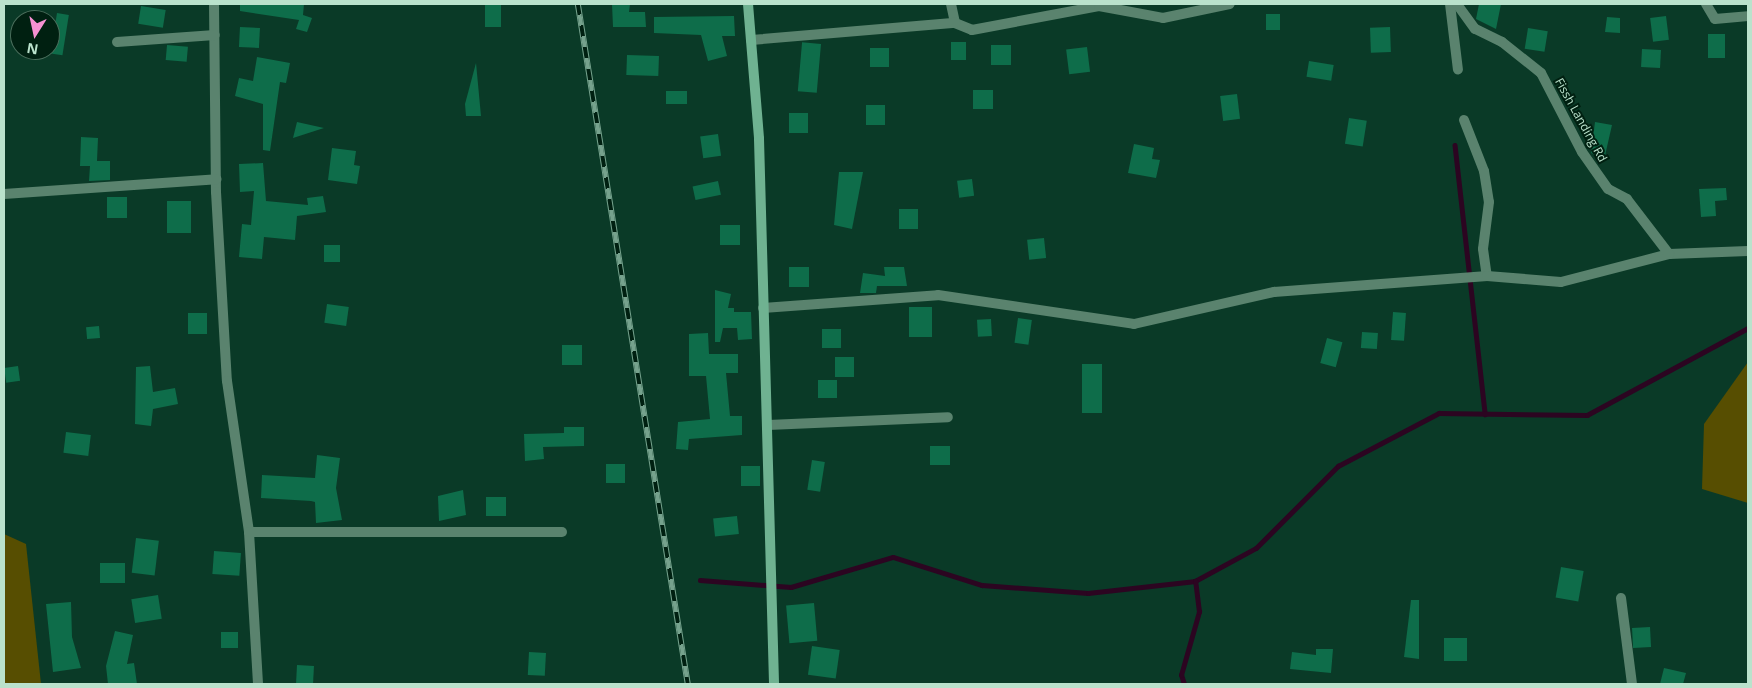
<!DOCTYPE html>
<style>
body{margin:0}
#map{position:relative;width:1752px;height:688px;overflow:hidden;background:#0a3a27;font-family:"Open Sans",sans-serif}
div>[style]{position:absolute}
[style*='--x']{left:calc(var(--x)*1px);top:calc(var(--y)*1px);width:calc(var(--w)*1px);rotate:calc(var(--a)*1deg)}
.green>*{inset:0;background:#574e01}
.stream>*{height:4.5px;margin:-2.25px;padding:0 2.25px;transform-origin:2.25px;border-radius:2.25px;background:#2c0521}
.building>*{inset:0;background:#0e6d4a;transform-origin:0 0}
.minor>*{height:10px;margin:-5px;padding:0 5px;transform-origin:5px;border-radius:5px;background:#5a836e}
.secondary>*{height:10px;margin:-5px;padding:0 5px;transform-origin:5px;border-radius:5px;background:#6fb291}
.rail>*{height:5.5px;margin-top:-2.75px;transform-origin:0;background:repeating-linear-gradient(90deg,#002011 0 11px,#76a28d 0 22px);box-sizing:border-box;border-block:1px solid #76a28d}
span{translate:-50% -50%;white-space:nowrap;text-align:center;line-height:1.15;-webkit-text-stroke:4px #002011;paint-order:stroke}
.street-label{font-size:12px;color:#bae2cc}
.frame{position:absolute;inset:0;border:5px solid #bae2cc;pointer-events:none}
.north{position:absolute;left:10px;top:10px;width:50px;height:50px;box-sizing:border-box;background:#002011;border:1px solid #4a6e5c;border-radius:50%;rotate:190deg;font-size:14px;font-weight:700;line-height:20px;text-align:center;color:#bae2cc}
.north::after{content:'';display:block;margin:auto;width:18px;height:22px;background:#f591d2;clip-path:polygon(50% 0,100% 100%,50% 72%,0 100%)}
</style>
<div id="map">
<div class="green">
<div style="clip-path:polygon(1748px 362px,1748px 503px,1702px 489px,1704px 424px)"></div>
<div style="clip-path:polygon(4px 534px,26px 544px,41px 684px,4px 684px)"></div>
</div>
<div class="stream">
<div style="--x:1455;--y:145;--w:271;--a:83.6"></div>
<div style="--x:700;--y:580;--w:91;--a:4.4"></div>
<div style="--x:791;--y:587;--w:106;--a:-16.4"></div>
<div style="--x:893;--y:557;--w:93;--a:17.5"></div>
<div style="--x:982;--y:585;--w:106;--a:4.3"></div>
<div style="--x:1088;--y:593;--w:108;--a:-6.4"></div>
<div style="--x:1195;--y:581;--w:69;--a:-28.4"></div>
<div style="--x:1256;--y:548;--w:116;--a:-45"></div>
<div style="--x:1338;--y:466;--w:114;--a:-27.7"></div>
<div style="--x:1439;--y:413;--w:148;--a:0.8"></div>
<div style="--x:1587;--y:415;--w:183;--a:-28.4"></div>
<div style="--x:1184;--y:684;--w:9;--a:-108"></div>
<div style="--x:1181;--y:675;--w:66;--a:-74.1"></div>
<div style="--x:1199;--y:612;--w:31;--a:-97"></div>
</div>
<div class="building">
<div style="clip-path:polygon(240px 4px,304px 4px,303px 15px,312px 18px,307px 32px,296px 29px,299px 20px,240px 11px)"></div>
<div style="left:485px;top:4px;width:16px;height:23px"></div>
<div style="clip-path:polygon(612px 4px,630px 4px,629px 12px,645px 12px,646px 27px,613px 27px)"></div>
<div style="clip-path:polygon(1479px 4px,1501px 4px,1496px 29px,1476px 19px)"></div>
<div style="left:141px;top:6px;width:25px;height:18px;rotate:9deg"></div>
<div style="left:57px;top:13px;width:12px;height:41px;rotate:9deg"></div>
<div style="left:1266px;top:14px;width:14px;height:16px"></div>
<div style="clip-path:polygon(734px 16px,735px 36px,722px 36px,727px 56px,708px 61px,701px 35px,654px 33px,654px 17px)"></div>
<div style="left:1666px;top:16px;width:24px;height:16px;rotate:83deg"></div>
<div style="clip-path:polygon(1607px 17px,1620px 18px,1620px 33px,1605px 32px)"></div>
<div style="left:240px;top:27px;width:20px;height:20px;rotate:3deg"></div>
<div style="left:1390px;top:27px;width:25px;height:20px;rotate:88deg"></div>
<div style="left:1528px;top:28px;width:20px;height:21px;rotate:9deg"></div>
<div style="left:1708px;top:34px;width:17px;height:24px"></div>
<div style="left:951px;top:42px;width:15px;height:18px"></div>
<div style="left:821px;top:44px;width:49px;height:19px;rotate:95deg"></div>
<div style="left:167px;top:45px;width:21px;height:15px;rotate:5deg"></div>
<div style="left:991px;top:45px;width:20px;height:20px"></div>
<div style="left:1087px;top:47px;width:25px;height:21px;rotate:83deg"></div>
<div style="left:870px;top:48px;width:19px;height:19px"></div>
<div style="left:1642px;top:49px;width:19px;height:18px;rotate:3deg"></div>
<div style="left:627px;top:55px;width:32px;height:20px;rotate:2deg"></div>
<div style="clip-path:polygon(257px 57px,290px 63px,286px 83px,280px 82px,270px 151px,263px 150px,263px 104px,235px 96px,239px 78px,253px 81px)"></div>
<div style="left:1309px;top:61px;width:25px;height:16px;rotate:9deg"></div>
<div style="clip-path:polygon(476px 63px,481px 116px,466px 116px,465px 104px)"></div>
<div style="left:973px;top:90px;width:20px;height:19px"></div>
<div style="left:666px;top:91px;width:21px;height:13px"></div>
<div style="left:1237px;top:94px;width:25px;height:17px;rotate:83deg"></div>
<div style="left:866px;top:105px;width:19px;height:20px"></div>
<div style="left:789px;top:113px;width:19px;height:20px"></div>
<div style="left:1349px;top:118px;width:18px;height:26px;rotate:9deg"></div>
<div style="clip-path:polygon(297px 122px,324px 128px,293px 138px)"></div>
<div style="clip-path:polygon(1595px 122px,1612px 125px,1604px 160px,1591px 153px)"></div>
<div style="left:718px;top:134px;width:22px;height:18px;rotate:82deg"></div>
<div style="clip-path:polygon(81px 137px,98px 138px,97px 161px,110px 161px,110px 180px,89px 181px,90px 166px,80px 166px)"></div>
<div style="clip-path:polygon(1134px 144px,1154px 148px,1152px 159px,1160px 160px,1156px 178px,1128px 173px)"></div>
<div style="clip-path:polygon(332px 148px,356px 151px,354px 165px,360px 166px,357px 184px,328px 180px)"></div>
<div style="clip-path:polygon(263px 163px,266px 201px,308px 205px,307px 198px,323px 196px,326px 212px,297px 216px,295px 240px,264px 237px,262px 259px,239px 257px,242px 224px,251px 225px,254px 191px,240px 192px,239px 164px)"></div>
<div style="clip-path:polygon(839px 172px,863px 172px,852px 229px,834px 225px)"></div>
<div style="left:972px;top:179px;width:17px;height:15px;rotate:83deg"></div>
<div style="left:718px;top:181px;width:14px;height:26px;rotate:78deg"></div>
<div style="clip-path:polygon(1726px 188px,1727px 200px,1715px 201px,1716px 216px,1701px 217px,1699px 189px)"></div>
<div style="left:107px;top:197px;width:20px;height:21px"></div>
<div style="left:167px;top:201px;width:24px;height:32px"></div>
<div style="left:899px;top:209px;width:19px;height:20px"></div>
<div style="left:720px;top:225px;width:20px;height:20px"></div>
<div style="left:1044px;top:238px;width:20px;height:17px;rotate:84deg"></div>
<div style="left:324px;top:245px;width:16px;height:17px"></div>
<div style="left:789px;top:267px;width:20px;height:20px"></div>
<div style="clip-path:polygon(884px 267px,904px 267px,907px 286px,877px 286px,876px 293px,860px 293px,863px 273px,885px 276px)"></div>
<div style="clip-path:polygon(715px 290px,731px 294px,728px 308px,734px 308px,734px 312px,751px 312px,752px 339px,738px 340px,737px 328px,723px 328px,720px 342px,715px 342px)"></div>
<div style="left:327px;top:304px;width:22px;height:19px;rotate:8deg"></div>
<div style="left:909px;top:307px;width:23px;height:30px"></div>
<div style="left:1393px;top:312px;width:13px;height:28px;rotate:4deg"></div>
<div style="left:188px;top:313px;width:19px;height:21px"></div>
<div style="left:1018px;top:318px;width:14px;height:25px;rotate:8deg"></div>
<div style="left:991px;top:319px;width:17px;height:14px;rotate:87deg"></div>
<div style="left:99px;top:326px;width:12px;height:13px;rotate:85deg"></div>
<div style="left:822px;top:329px;width:19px;height:19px"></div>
<div style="left:1362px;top:332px;width:16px;height:16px;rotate:4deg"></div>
<div style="clip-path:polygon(708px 333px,709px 354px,738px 354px,738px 373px,726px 373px,730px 416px,742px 416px,742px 435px,689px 439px,688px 450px,676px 449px,678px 422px,710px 419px,706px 376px,689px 376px,689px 334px)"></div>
<div style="left:1327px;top:338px;width:16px;height:26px;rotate:15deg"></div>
<div style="left:582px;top:345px;width:20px;height:20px;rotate:90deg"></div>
<div style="left:854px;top:357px;width:20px;height:19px;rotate:90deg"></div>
<div style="left:1082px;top:364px;width:20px;height:49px"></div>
<div style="left:18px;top:366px;width:15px;height:14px;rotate:82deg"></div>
<div style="clip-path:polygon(150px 366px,153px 392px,175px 388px,178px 404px,153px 409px,151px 426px,135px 424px,136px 367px)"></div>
<div style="left:818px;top:380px;width:19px;height:18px"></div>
<div style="clip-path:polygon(564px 427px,584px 427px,584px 446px,543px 447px,544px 459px,525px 461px,524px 434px,564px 433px)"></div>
<div style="left:66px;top:432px;width:25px;height:21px;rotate:7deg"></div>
<div style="left:930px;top:446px;width:20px;height:19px"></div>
<div style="clip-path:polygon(317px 455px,340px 458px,336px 488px,342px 520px,316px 523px,315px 502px,311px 501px,261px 498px,262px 475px,315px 478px)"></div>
<div style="left:812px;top:460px;width:13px;height:30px;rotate:9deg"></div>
<div style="left:606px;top:464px;width:19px;height:19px"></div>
<div style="left:741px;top:466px;width:19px;height:20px"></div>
<div style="clip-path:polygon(463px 490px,466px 515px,439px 521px,438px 496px)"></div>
<div style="left:486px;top:497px;width:20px;height:19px"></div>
<div style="left:737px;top:516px;width:18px;height:24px;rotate:84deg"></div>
<div style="left:136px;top:538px;width:23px;height:35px;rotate:7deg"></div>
<div style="left:214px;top:551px;width:27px;height:23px;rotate:4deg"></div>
<div style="left:100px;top:563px;width:25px;height:20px"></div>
<div style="left:1561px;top:567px;width:23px;height:31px;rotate:10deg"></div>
<div style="left:158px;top:595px;width:24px;height:27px;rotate:81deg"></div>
<div style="clip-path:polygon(1411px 600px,1419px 600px,1419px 659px,1404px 657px)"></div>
<div style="clip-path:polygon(71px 602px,72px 637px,81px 668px,53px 672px,46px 604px)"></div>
<div style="left:814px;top:603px;width:38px;height:28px;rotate:85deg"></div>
<div style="left:1650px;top:627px;width:20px;height:18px;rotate:87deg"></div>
<div style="clip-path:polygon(115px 631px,133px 635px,127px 664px,134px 663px,137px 684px,108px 684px,106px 666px)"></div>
<div style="left:238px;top:632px;width:16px;height:17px;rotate:90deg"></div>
<div style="left:1444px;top:638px;width:23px;height:23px"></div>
<div style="left:812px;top:646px;width:28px;height:29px;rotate:8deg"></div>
<div style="clip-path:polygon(1316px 649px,1333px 649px,1331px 673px,1290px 669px,1292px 652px,1316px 655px)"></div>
<div style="left:529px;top:652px;width:17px;height:23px;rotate:3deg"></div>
<div style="left:297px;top:665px;width:17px;height:19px;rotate:3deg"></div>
<div style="clip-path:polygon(1664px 668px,1686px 673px,1683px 684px,1660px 684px)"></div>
</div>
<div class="minor">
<div style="--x:214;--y:4;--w:188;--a:89.4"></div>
<div style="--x:216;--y:192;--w:189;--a:86.7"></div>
<div style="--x:227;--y:381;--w:153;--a:81.7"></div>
<div style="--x:249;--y:532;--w:152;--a:86.6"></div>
<div style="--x:951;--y:4;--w:19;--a:78"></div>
<div style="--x:955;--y:23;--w:18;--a:22"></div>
<div style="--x:972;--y:30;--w:129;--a:-10.7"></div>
<div style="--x:1099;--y:6;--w:65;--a:10.6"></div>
<div style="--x:1163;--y:18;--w:68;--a:-11.8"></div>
<div style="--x:1450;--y:4;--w:66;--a:83.1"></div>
<div style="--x:1706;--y:4;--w:17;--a:59"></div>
<div style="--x:1715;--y:19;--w:33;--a:-5"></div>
<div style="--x:751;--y:40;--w:205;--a:-4.8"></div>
<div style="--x:117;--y:42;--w:98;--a:-4.1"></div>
<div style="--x:1464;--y:120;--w:55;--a:68.6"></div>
<div style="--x:1484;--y:171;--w:31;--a:81"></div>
<div style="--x:1489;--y:202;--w:47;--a:97.3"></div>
<div style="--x:1483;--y:249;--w:27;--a:82"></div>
<div style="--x:4;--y:194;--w:213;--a:-4"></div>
<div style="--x:1669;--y:254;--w:79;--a:-2.2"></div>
<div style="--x:763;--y:308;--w:175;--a:-4.2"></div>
<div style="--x:938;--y:295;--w:198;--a:8.4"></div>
<div style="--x:1134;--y:324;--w:144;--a:-12.9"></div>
<div style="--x:1274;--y:292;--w:214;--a:-4.3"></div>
<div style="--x:1487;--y:276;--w:74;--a:4.6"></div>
<div style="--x:1561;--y:282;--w:112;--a:-14.5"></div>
<div style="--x:1669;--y:254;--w:69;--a:-127.4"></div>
<div style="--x:1627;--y:199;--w:21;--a:-152"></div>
<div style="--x:1608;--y:189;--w:45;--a:-125.1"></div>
<div style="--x:1582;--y:152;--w:89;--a:-117.4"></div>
<div style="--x:1541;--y:73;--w:50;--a:-141.5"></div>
<div style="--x:1502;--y:42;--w:30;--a:-154"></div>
<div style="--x:1475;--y:29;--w:31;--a:-126"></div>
<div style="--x:768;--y:425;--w:180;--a:-2.5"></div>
<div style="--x:249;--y:532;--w:313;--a:0"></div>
<div style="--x:1621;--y:598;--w:87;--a:82.7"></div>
</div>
<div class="secondary">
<div style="--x:748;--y:4;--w:135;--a:85.3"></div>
<div style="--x:759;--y:139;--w:545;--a:88.42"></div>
</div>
<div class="rail">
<div style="--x:578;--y:4;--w:689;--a:80.81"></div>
</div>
<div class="street-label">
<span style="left:1581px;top:120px;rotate:61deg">Fissh Landing Rd</span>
</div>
<div class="frame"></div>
<div class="north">N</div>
</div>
